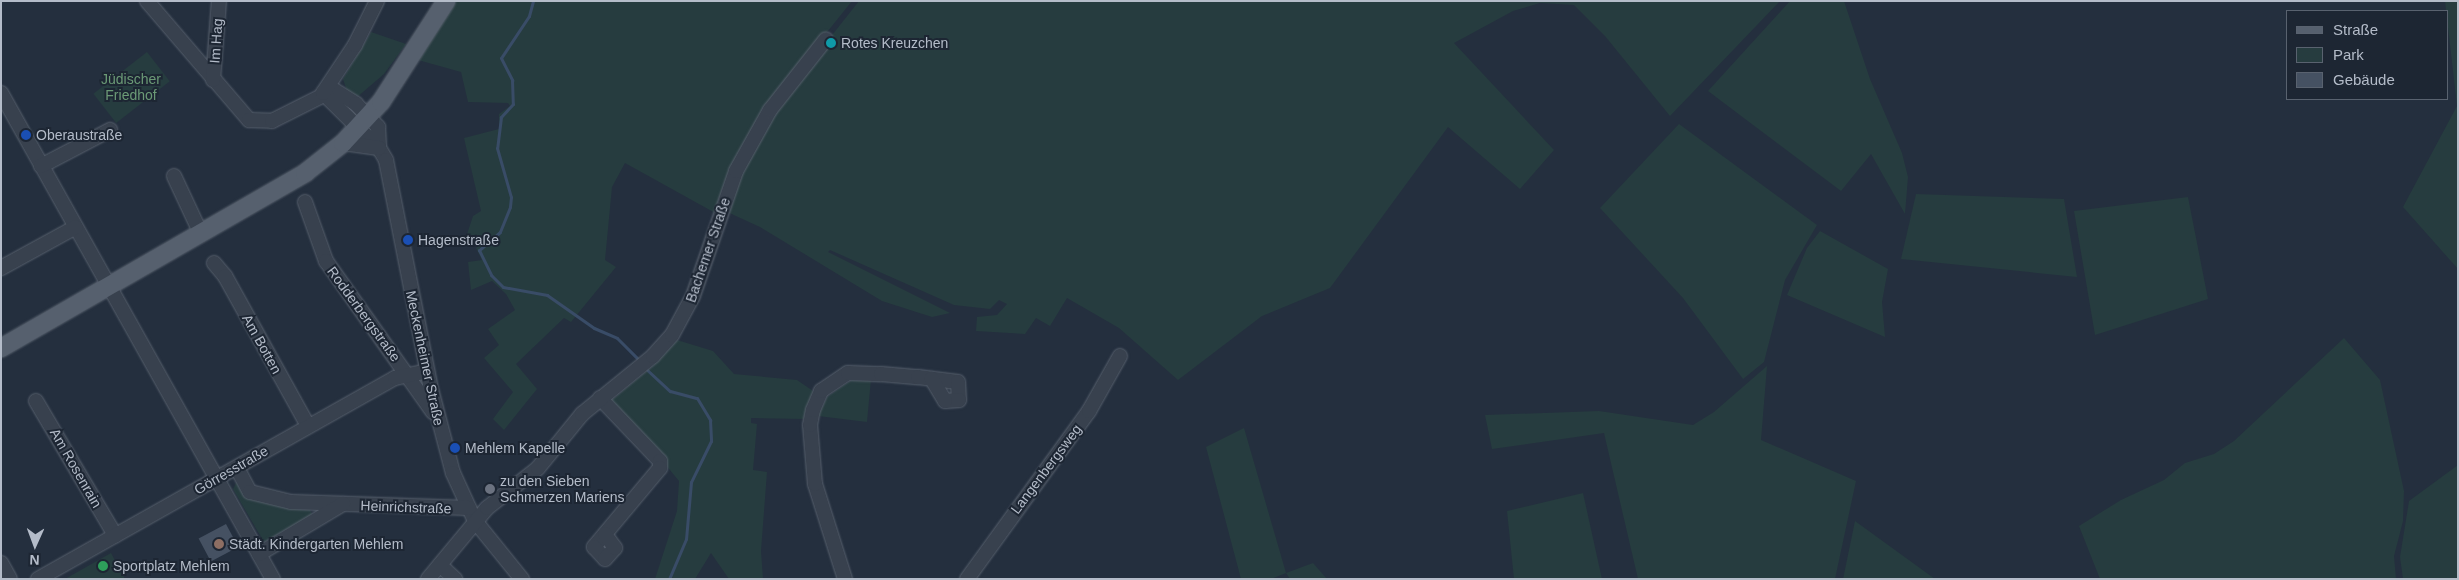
<!DOCTYPE html>
<meta charset="utf-8">
<style>
body{margin:0}
#map{position:relative;width:2459px;height:580px;overflow:hidden;background:#242f3e;font-family:Arial,sans-serif}
div>[style]{position:absolute}
[style*='--x']{left:calc(var(--x)*1px);top:calc(var(--y)*1px);width:calc(var(--w)*1px);rotate:calc(var(--a)*1deg)}
.green>*{inset:0;background:#263c3f;transform-origin:0 0}
.stream>*{height:3px;margin:-1.5px;padding:0 1.5px;transform-origin:1.5px;border-radius:1.5px;background:#394c67}
.building>*{inset:0;background:#455162;transform-origin:0 0}
.roads{filter:drop-shadow(0 0 1px #565f6c) drop-shadow(0 0 1px #565f6c)}
.minor>*{height:14px;margin:-7px;padding:0 7px;transform-origin:7px;border-radius:7px;background:#38414e}
.major>*{height:18px;margin:-9px;padding:0 9px;transform-origin:9px;border-radius:9px;background:#56606e}
.dots>*{width:14px;height:14px;translate:-50% -50%;box-sizing:border-box;border:2px solid #1d2633;border-radius:50%}
span{translate:-50% -50%;white-space:nowrap;text-align:center;line-height:1.15;-webkit-text-stroke:4px #1d2633;paint-order:stroke}
.street-label{font-size:14px;color:#b4bcc9}
.poi-label{font-size:14px;color:#b4bcc9}
.left{translate:0 -50%;text-align:left}
.park-label{font-size:14px;color:#6b9a76}
.frame{position:absolute;inset:0;border:2px solid #b4bcc9;pointer-events:none}
.legend{position:absolute;left:2286px;top:10px;width:162px;height:90px;box-sizing:border-box;background:#1d2633;border:1px solid #59626f;margin:0;padding:6px 9px;list-style:none;font-size:15px;color:#b4bcc9}
.legend li{display:flex;align-items:center;gap:10px;height:25px}
.legend b{width:25px;border:1px solid #59626f}
.north{position:absolute;left:10px;top:520px;width:50px;height:50px;-webkit-text-stroke:4px #1d2633;paint-order:stroke;rotate:182deg;font-size:14px;font-weight:700;line-height:20px;text-align:center;color:#b4bcc9}
.north::after{content:'';display:block;margin:auto;width:18px;height:22px;background:#b4bcc9;clip-path:polygon(50% 0,100% 100%,50% 72%,0 100%)}
</style>
<div id="map">
<div class="green">
<div style="clip-path:polygon(455px 1px,852px 1px,767px 107px,717px 214px,625px 163px,612px 187px,605px 260px,616px 267px,571px 322px,564px 318px,516px 364px,537px 389px,504px 430px,493px 419px,513px 392px,484px 358px,499px 345px,488px 329px,515px 310px,506px 294px,492px 281px,471px 290px,468px 262px,482px 260px,476px 248px,491px 235px,466px 237px,473px 216px,481px 211px,464px 138px,499px 129px,499px 114px,510px 106px,508px 103px,468px 102px,461px 72px,418px 60px)"></div>
<div style="clip-path:polygon(859px 1px,1780px 1px,1670px 116px,1605px 36px,1574px 5px,1540px 3px,1513px 11px,1454px 43px,1554px 150px,1520px 189px,1448px 127px,1330px 288px,1262px 316px,1178px 380px,1119px 328px,1067px 298px,1050px 326px,1036px 318px,1025px 334px,976px 331px,977px 317px,997px 315px,1007px 304px,999px 300px,990px 309px,954px 305px,830px 250px,828px 252px,950px 313px,932px 317px,882px 301px,760px 227px,725px 211px,772px 111px)"></div>
<div style="clip-path:polygon(1790px 1px,1844px 1px,1870px 79px,1902px 153px,1908px 177px,1905px 214px,1871px 154px,1841px 191px,1708px 91px)"></div>
<div style="clip-path:polygon(2445px 1px,2458px 1px,2458px 269px,2403px 207px,2457px 106px)"></div>
<div style="clip-path:polygon(371px 32px,406px 44px,384px 74px,356px 98px,348px 94px,343px 79px)"></div>
<div style="left:147px;top:52px;width:37px;height:68px;rotate:52deg"></div>
<div style="clip-path:polygon(1679px 124px,1817px 225px,1785px 280px,1764px 362px,1743px 379px,1683px 298px,1600px 208px)"></div>
<div style="clip-path:polygon(1916px 194px,2064px 199px,2077px 277px,1901px 259px)"></div>
<div style="clip-path:polygon(2188px 197px,2208px 299px,2095px 335px,2074px 211px)"></div>
<div style="clip-path:polygon(1820px 231px,1888px 269px,1882px 302px,1885px 337px,1787px 295px,1807px 248px)"></div>
<div style="clip-path:polygon(2344px 338px,2380px 380px,2404px 491px,2403px 521px,2394px 556px,2396px 579px,2100px 579px,2079px 526px,2121px 500px,2164px 480px,2185px 463px,2214px 454px,2234px 441px)"></div>
<div style="clip-path:polygon(677px 340px,713px 351px,734px 374px,797px 380px,813px 391px,805px 419px,751px 418px,751px 423px,757px 424px,753px 470px,767px 472px,761px 551px,763px 579px,729px 579px,711px 553px,695px 579px,655px 579px,677px 511px,679px 481px,612px 400px,654px 365px)"></div>
<div style="clip-path:polygon(1767px 366px,1761px 440px,1856px 481px,1835px 579px,1638px 579px,1604px 433px,1492px 449px,1485px 415px,1599px 411px,1693px 425px,1714px 412px)"></div>
<div style="clip-path:polygon(853px 379px,871px 379px,867px 422px,818px 416px,827px 397px)"></div>
<div style="clip-path:polygon(1244px 428px,1286px 573px,1313px 563px,1327px 579px,1290px 579px,1286px 573px,1271px 579px,1241px 579px,1206px 447px)"></div>
<div style="clip-path:polygon(2458px 465px,2458px 579px,2403px 579px,2400px 557px,2409px 501px)"></div>
<div style="clip-path:polygon(238px 479px,248px 496px,307px 506px,313px 515px,264px 542px,233px 489px)"></div>
<div style="clip-path:polygon(1583px 493px,1602px 579px,1514px 579px,1507px 511px)"></div>
<div style="clip-path:polygon(1855px 521px,1935px 579px,1843px 579px)"></div>
<div style="clip-path:polygon(111px 553px,125px 579px,65px 579px)"></div>
</div>
<div class="stream">
<div style="--x:533;--y:1;--w:16;--a:105"></div>
<div style="--x:529;--y:16;--w:50;--a:123.7"></div>
<div style="--x:501;--y:58;--w:25;--a:63"></div>
<div style="--x:512;--y:80;--w:24;--a:88"></div>
<div style="--x:513;--y:104;--w:18;--a:133"></div>
<div style="--x:501;--y:117;--w:31;--a:97"></div>
<div style="--x:497;--y:148;--w:51;--a:74.1"></div>
<div style="--x:511;--y:197;--w:10;--a:96"></div>
<div style="--x:510;--y:207;--w:27;--a:112"></div>
<div style="--x:500;--y:232;--w:28;--a:139"></div>
<div style="--x:479;--y:250;--w:28;--a:64"></div>
<div style="--x:491;--y:275;--w:17;--a:45"></div>
<div style="--x:503;--y:287;--w:45;--a:10.3"></div>
<div style="--x:547;--y:295;--w:57;--a:35.1"></div>
<div style="--x:594;--y:328;--w:25;--a:23"></div>
<div style="--x:617;--y:338;--w:33;--a:45"></div>
<div style="--x:645;--y:368;--w:34;--a:43"></div>
<div style="--x:670;--y:391;--w:28;--a:15"></div>
<div style="--x:697;--y:398;--w:26;--a:59"></div>
<div style="--x:710;--y:420;--w:21;--a:87"></div>
<div style="--x:711;--y:441;--w:46;--a:116"></div>
<div style="--x:691;--y:482;--w:57;--a:95"></div>
<div style="--x:686;--y:539;--w:43;--a:113"></div>
</div>
<div class="building">
<div style="left:226px;top:524px;width:26px;height:31px;rotate:62deg"></div>
</div>
<div class="roads">
<div class="minor">
<div style="--x:147;--y:1;--w:157;--a:49.4"></div>
<div style="--x:249;--y:120;--w:23;--a:2"></div>
<div style="--x:272;--y:121;--w:69;--a:-26.6"></div>
<div style="--x:334;--y:90;--w:26;--a:32"></div>
<div style="--x:356;--y:104;--w:32;--a:46"></div>
<div style="--x:378;--y:127;--w:21;--a:87"></div>
<div style="--x:213;--y:80;--w:79;--a:-85.7"></div>
<div style="--x:1;--y:93;--w:557;--a:60.77"></div>
<div style="--x:323;--y:93;--w:78;--a:44.5"></div>
<div style="--x:379;--y:148;--w:14;--a:60"></div>
<div style="--x:386;--y:160;--w:229;--a:78.9"></div>
<div style="--x:430;--y:385;--w:91;--a:75.4"></div>
<div style="--x:453;--y:473;--w:53;--a:65.4"></div>
<div style="--x:475;--y:521;--w:75;--a:51"></div>
<div style="--x:323;--y:93;--w:58;--a:-56.3"></div>
<div style="--x:355;--y:45;--w:49;--a:-63.4"></div>
<div style="--x:343;--y:143;--w:36;--a:8"></div>
<div style="--x:41;--y:166;--w:78;--a:-27.6"></div>
<div style="--x:174;--y:176;--w:64;--a:65"></div>
<div style="--x:305;--y:202;--w:63;--a:70.4"></div>
<div style="--x:326;--y:261;--w:185;--a:54.7"></div>
<div style="--x:214;--y:263;--w:17;--a:50"></div>
<div style="--x:225;--y:276;--w:171;--a:61"></div>
<div style="--x:1;--y:268;--w:85;--a:-28.7"></div>
<div style="--x:600;--y:398;--w:87;--a:46.4"></div>
<div style="--x:660;--y:461;--w:7;--a:90"></div>
<div style="--x:660;--y:468;--w:103;--a:129.9"></div>
<div style="--x:594;--y:547;--w:16;--a:47"></div>
<div style="--x:605;--y:559;--w:15;--a:-48"></div>
<div style="--x:615;--y:548;--w:17;--a:-126"></div>
<div style="--x:36;--y:401;--w:156;--a:59.5"></div>
<div style="--x:237;--y:468;--w:27;--a:62"></div>
<div style="--x:250;--y:492;--w:42;--a:13.7"></div>
<div style="--x:291;--y:502;--w:178;--a:1.9"></div>
<div style="--x:259;--y:554;--w:98;--a:-30.8"></div>
<div style="--x:1;--y:563;--w:18;--a:61"></div>
<div style="--x:440;--y:565;--w:21;--a:43"></div>
<div style="--x:38;--y:579;--w:410;--a:-29.4"></div>
<div style="--x:395;--y:378;--w:33;--a:-12"></div>
<div style="--x:428;--y:579;--w:92;--a:-50.3"></div>
<div style="--x:487;--y:508;--w:65;--a:-38.1"></div>
<div style="--x:538;--y:468;--w:70;--a:-50.8"></div>
<div style="--x:582;--y:414;--w:92;--a:-39.2"></div>
<div style="--x:653;--y:356;--w:28;--a:-48"></div>
<div style="--x:672;--y:335;--w:44;--a:-61.7"></div>
<div style="--x:693;--y:296;--w:132;--a:-71"></div>
<div style="--x:736;--y:171;--w:70;--a:-60.9"></div>
<div style="--x:770;--y:110;--w:90;--a:-51.7"></div>
<div style="--x:845;--y:579;--w:100;--a:-107.5"></div>
<div style="--x:815;--y:484;--w:59;--a:-94.8"></div>
<div style="--x:810;--y:425;--w:15;--a:-79"></div>
<div style="--x:813;--y:410;--w:21;--a:-67"></div>
<div style="--x:821;--y:391;--w:32;--a:-34"></div>
<div style="--x:848;--y:373;--w:33;--a:2"></div>
<div style="--x:881;--y:374;--w:37;--a:5"></div>
<div style="--x:918;--y:377;--w:40;--a:7.1"></div>
<div style="--x:958;--y:382;--w:18;--a:87"></div>
<div style="--x:959;--y:400;--w:14;--a:176"></div>
<div style="--x:945;--y:401;--w:26;--a:-121"></div>
<div style="--x:967;--y:579;--w:208;--a:-54"></div>
<div style="--x:1089;--y:411;--w:63;--a:-60.6"></div>
</div>
<div class="major">
<div style="--x:1;--y:348;--w:351;--a:-29.9"></div>
<div style="--x:305;--y:173;--w:48;--a:-38.3"></div>
<div style="--x:343;--y:143;--w:56;--a:-47.2"></div>
<div style="--x:381;--y:102;--w:120;--a:-57.2"></div>
</div>
</div>
<div class="dots">
<div style="left:831px;top:43px;background:#0f9aa8"></div>
<div style="left:26px;top:135px;background:#1a4fb4"></div>
<div style="left:408px;top:240px;background:#1a4fb4"></div>
<div style="left:455px;top:448px;background:#1a4fb4"></div>
<div style="left:490px;top:489px;background:#6b7280"></div>
<div style="left:219px;top:544px;background:#8d6e63"></div>
<div style="left:103px;top:566px;background:#2e9e5b"></div>
</div>
<div class="street-label">
<span style="left:216px;top:41px;rotate:-86deg">Im Hag</span>
<span style="left:708px;top:250px;rotate:-71deg">Bachemer Straße</span>
<span style="left:364px;top:314px;rotate:54deg">Rodderbergstraße</span>
<span style="left:262px;top:344px;rotate:61deg">Am Botten</span>
<span style="left:425px;top:358px;rotate:78deg">Meckenheimer Straße</span>
<span style="left:76px;top:468px;rotate:60deg">Am Rosenrain</span>
<span style="left:1046px;top:469px;rotate:-53deg">Langenbergsweg</span>
<span style="left:231px;top:470px;rotate:-30deg">Görresstraße</span>
<span style="left:406px;top:507px;rotate:2deg">Heinrichstraße</span>
</div>
<div class="poi-label">
<span class="left" style="left:841px;top:43px">Rotes Kreuzchen</span>
<span class="left" style="left:36px;top:135px">Oberaustraße</span>
<span class="left" style="left:418px;top:240px">Hagenstraße</span>
<span class="left" style="left:465px;top:448px">Mehlem Kapelle</span>
<span class="left" style="left:500px;top:489px">zu den Sieben<br>Schmerzen Mariens</span>
<span class="left" style="left:229px;top:544px">Städt. Kindergarten Mehlem</span>
<span class="left" style="left:113px;top:566px">Sportplatz Mehlem</span>
</div>
<div class="park-label">
<span style="left:131px;top:87px">Jüdischer<br>Friedhof</span>
</div>
<div class="frame"></div>
<ul class="legend">
<li><b style="height:6px;background:#56606e"></b>Straße</li>
<li><b style="height:14px;background:#263c3f"></b>Park</li>
<li><b style="height:14px;background:#455162"></b>Gebäude</li>
</ul>
<div class="north">N</div>
</div>
